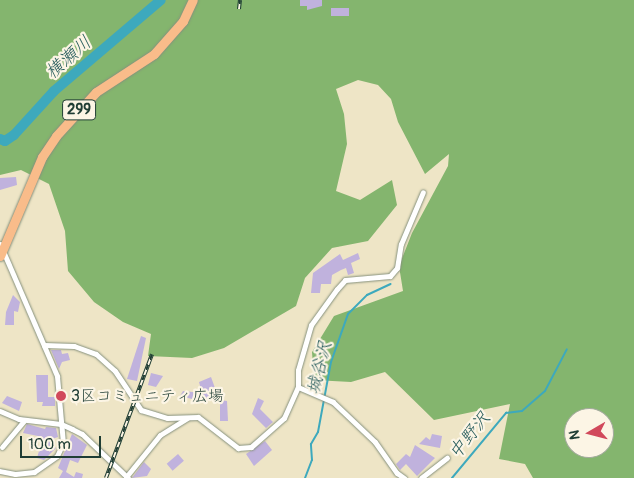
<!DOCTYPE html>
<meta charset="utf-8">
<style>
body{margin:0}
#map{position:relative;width:634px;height:478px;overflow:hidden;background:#eee5c6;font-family:Pangolin,"Klee One",sans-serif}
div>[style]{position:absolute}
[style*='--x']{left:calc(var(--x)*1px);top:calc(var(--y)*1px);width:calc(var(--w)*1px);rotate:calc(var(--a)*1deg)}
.forest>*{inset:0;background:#84b56e}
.stream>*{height:2px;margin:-1px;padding:0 1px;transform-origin:1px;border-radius:1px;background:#3da9bd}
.river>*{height:10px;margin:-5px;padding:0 5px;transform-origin:5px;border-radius:5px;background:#3da9bd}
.building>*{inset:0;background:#c0b2dd;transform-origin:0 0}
.roads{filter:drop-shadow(0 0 1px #86917d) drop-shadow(0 0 1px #86917d)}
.street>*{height:5px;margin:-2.5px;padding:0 2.5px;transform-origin:2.5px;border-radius:2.5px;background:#fff}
.highway>*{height:9px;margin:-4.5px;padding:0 4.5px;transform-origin:4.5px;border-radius:4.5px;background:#f9bc8a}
.rail>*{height:4px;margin-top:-2px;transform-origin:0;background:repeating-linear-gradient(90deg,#fcf5e5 0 5.5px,#1f3d34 0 11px);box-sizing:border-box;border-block:1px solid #1f3d34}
.dots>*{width:14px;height:14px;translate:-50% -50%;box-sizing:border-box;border:2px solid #fcf5e5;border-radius:50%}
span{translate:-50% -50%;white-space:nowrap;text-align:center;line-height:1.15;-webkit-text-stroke:4.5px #fcf5e5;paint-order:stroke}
.shield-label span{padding:1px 4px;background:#fcf5e5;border:1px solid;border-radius:4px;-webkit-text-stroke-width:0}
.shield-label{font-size:15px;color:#1f3d34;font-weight:700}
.poi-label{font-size:16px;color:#1f3d34}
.left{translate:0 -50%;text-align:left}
.water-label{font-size:18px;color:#285d5d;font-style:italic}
.north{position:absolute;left:564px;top:408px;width:50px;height:50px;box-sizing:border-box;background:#fcf5e5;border:1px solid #a4ab9e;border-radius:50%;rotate:262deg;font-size:14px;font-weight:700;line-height:20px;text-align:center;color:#1f3d34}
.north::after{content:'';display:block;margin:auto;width:18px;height:22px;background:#d1495b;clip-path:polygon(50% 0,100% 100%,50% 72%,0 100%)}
.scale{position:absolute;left:20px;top:436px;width:81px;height:22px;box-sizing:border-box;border:2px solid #1f3d34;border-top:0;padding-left:6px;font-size:15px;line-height:18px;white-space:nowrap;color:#1f3d34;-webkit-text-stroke:4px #fcf5e5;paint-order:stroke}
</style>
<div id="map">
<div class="forest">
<div style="clip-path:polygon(evenodd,0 0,634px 0,634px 478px,533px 478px,525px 464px,499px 459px,510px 404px,434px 420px,385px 372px,351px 382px,314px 380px,312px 352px,334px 316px,403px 291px,399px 266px,412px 233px,448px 166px,449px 154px,425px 174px,398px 122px,391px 99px,378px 85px,358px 80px,336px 89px,344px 114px,347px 144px,336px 191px,360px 200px,392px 180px,397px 205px,368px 241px,332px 248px,305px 278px,296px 306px,224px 348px,192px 358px,148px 356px,151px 334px,123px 322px,94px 302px,68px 271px,65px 231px,49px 184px,21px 170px,0 175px,0 0,574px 418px,604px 418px,604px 448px,574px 448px,574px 418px)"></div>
</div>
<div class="stream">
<div style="--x:305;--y:478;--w:19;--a:-69"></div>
<div style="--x:312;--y:460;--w:16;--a:-94"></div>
<div style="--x:311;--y:444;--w:14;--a:-60"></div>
<div style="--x:318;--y:432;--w:71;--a:-79.5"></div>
<div style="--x:331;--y:362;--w:51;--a:-70.5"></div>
<div style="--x:348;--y:314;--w:27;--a:-45"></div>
<div style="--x:367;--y:295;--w:26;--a:-25"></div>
<div style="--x:452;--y:478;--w:85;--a:-50.3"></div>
<div style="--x:506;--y:413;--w:16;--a:-7"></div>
<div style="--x:522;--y:411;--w:30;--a:-41"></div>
<div style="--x:545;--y:391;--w:47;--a:-62.4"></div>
</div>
<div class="river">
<div style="--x:0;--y:139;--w:5;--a:22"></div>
<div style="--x:5;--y:141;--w:11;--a:-34"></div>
<div style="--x:14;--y:135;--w:59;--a:-47.7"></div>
<div style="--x:54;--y:91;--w:140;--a:-40.4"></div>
</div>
<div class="building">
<div style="clip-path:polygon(300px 0,322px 0,322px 6px,307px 10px,307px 6px,300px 6px)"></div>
<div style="left:349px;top:8px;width:8px;height:18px;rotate:90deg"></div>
<div style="clip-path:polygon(16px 177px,17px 185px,0 190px,0 178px)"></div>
<div style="clip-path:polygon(358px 253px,360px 259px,351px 263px,354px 273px,348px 275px,346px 268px,341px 270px,332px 275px,331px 284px,321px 284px,320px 293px,311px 293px,313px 273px,340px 254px,343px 260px)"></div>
<div style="clip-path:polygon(13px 295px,20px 302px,18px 312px,14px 311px,14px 325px,5px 325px,6px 312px)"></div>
<div style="clip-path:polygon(141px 336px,146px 338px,137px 381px,127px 379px)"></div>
<div style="clip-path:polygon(51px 350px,61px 350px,62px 354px,68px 353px,70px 360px,62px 362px,59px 369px)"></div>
<div style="clip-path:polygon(151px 373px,163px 376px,156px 387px,148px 385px)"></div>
<div style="clip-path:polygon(36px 375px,48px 375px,48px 397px,55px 397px,55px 406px,42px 406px,43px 402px,37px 402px)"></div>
<div style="clip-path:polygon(211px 377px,215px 388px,210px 390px,212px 399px,200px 401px,180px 396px,183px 391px,202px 393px,199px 382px)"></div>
<div style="clip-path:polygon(7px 396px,22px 402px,19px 411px,2px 403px)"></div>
<div style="clip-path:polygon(258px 398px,264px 401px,260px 409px,273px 422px,266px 428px,252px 414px)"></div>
<div style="clip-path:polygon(220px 400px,227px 401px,228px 421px,220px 421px)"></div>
<div style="clip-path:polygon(27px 424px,45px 429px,46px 427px,56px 428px,58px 437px,52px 439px,51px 445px,56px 448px,44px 460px,37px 458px,43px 437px,23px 433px)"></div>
<div style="clip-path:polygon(72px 434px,87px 445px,78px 463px,70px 460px,66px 472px,74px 477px,76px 472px,83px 474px,82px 478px,59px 478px,63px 471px,58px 468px)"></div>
<div style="clip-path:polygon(432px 434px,442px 436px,440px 448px,419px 444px,426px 437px,430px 440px)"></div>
<div style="clip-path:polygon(265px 441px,272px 450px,254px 466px,246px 454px)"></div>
<div style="clip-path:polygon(415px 445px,435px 458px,417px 476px,406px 464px,400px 470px,396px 464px,406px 454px,410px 457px)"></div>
<div style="left:178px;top:454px;width:9px;height:15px;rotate:49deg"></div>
<div style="clip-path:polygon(144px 462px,151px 469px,147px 476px,132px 478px)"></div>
</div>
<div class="roads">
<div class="street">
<div style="--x:0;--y:244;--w:144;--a:66.6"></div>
<div style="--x:57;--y:376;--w:67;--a:84.9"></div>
<div style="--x:63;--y:443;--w:14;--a:115"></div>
<div style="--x:57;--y:456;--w:28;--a:145"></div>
<div style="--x:34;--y:472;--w:19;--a:174"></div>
<div style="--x:15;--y:474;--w:15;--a:-169"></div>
<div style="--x:44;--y:345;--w:30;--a:2"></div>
<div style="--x:74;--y:346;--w:23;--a:20"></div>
<div style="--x:96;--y:354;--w:25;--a:42"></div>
<div style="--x:115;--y:371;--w:47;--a:56.3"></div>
<div style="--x:141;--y:410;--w:27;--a:17"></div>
<div style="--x:167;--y:418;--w:31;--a:-2"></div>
<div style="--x:198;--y:417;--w:51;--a:37.8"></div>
<div style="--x:238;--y:448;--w:13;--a:-4"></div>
<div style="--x:251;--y:447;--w:44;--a:-41.3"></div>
<div style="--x:284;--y:418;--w:34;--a:-66"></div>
<div style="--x:298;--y:387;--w:17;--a:-90"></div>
<div style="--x:298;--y:370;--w:47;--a:-73.9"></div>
<div style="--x:311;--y:325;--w:44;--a:-54.2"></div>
<div style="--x:337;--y:289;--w:12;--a:-48"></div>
<div style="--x:345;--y:280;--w:45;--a:-5.1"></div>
<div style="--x:390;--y:276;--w:11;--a:-49"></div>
<div style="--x:397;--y:268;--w:24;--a:-81"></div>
<div style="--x:401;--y:244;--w:56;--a:-67.1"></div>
<div style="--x:298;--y:387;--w:38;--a:23"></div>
<div style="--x:333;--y:402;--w:58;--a:43.6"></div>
<div style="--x:375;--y:442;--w:38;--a:55"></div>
<div style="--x:397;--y:473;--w:9;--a:36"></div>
<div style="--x:0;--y:411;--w:21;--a:23"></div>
<div style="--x:19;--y:419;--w:42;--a:6.8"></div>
<div style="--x:61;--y:424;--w:12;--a:24"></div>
<div style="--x:72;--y:429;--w:11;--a:27"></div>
<div style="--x:82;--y:434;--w:64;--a:43.7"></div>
<div style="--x:2;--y:447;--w:35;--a:-50"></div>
<div style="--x:126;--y:477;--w:54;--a:-51"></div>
<div style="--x:160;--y:435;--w:32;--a:-32"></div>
<div style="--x:421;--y:478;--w:33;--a:-38"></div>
</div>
<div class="highway">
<div style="--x:0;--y:256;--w:108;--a:-67"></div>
<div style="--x:42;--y:157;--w:25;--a:-56"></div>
<div style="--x:56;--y:136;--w:59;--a:-47.7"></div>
<div style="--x:96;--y:92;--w:69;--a:-33.2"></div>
<div style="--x:154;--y:54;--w:44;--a:-48.7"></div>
<div style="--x:183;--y:21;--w:23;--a:-65"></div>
</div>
</div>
<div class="rail">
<div style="--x:239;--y:9;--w:9;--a:-84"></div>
<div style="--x:106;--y:478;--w:132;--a:-69.6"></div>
</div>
<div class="dots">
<div style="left:61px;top:396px;background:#d1495b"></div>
</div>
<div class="shield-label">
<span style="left:79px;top:110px">299</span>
</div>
<div class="poi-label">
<span class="left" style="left:71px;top:396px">3区コミュニティ広場</span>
</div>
<div class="water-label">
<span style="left:69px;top:58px;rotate:-41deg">横瀬川</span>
<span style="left:320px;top:368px;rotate:-76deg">城谷沢</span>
<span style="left:470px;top:436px;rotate:-51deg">中野沢</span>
</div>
<div class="north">N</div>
<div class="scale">100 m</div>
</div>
